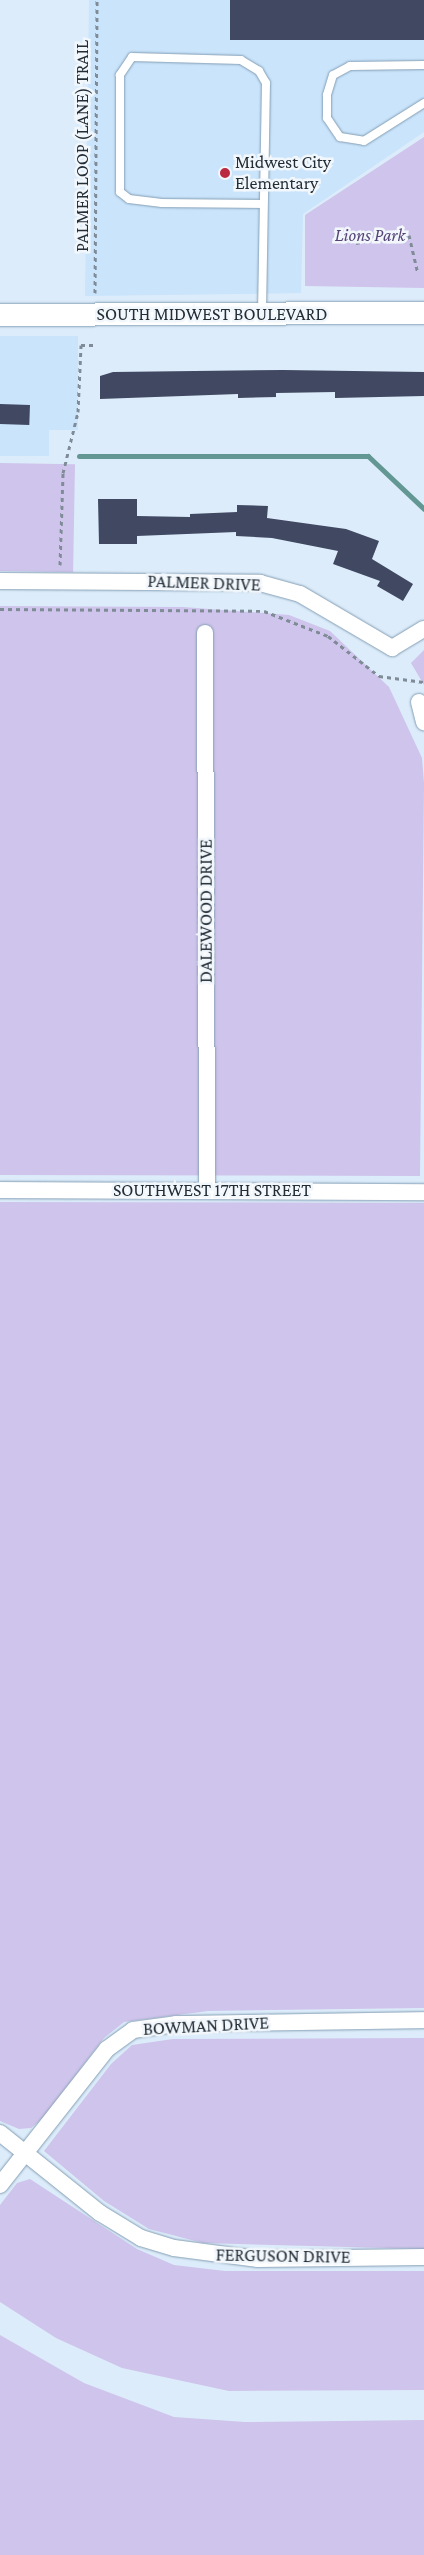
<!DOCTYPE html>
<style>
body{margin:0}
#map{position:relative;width:424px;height:2555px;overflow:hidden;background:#dcecfa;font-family:"Crimson Pro",serif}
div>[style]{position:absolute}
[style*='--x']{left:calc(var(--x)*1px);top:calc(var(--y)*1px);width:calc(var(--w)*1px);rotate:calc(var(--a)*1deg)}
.built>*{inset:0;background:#c9e4fb}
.green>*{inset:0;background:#cfc4eb;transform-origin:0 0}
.stream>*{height:5px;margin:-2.5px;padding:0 2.5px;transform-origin:2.5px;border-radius:2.5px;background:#629794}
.building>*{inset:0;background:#414862;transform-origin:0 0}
.path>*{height:3px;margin-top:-1.5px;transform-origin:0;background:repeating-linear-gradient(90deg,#7f8c98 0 4px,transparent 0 8px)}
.roads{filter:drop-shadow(0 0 1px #849eb4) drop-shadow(0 0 1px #849eb4)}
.lane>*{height:8px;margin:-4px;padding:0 4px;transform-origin:4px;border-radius:4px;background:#fff}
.street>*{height:16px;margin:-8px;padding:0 8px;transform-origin:8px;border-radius:8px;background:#fff}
.secondary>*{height:22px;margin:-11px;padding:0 11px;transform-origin:11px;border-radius:11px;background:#fff}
.dots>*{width:14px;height:14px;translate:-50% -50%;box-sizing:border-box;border:2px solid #f2f7fc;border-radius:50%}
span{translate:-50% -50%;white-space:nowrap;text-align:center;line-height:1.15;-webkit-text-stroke:5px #f2f7fc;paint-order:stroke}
.street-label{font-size:18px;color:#232d36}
.poi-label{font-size:18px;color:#232d36}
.left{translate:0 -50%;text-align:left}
.park-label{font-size:18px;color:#554377;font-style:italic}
</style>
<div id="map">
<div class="built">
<div style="clip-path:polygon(89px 0,424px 0,424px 132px,303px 214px,301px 293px,85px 296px)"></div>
<div style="clip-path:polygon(0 336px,78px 336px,78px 430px,49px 430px,49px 456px,0 456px)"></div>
</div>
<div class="green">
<div style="clip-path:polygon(424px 137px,424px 288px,305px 286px,305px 215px)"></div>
<div style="left:0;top:463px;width:75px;height:108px;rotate:1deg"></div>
<div style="clip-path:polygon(0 606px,183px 607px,289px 615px,330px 631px,389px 687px,422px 758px,424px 783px,420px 1176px,0 1175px)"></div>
<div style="clip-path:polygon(424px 650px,424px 685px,411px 663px)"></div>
<div style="clip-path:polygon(0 1202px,424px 1203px,424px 2008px,208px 2011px,124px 2022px,104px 2038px,42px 2119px,31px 2128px,19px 2129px,0 2121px)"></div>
<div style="clip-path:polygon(424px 2038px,424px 2249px,203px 2243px,149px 2229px,104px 2201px,44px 2151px,111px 2064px,132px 2045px,173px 2039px)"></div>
<div style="clip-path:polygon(30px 2179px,137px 2249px,174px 2265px,225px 2271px,424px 2271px,424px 2390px,229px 2391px,122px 2368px,56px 2338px,0 2302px,0 2205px,17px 2183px)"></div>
<div style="clip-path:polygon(0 2335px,84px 2383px,174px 2417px,245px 2422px,424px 2420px,424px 2555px,0 2555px)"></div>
</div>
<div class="stream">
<div style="--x:79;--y:456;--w:289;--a:0"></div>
<div style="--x:368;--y:456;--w:77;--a:43.4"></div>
</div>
<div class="building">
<div style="left:230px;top:0;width:194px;height:40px"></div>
<div style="clip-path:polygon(283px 370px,424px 372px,424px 396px,335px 398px,335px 392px,276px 393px,276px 397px,238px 398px,238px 394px,100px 399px,100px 376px,113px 372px)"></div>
<div style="left:0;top:404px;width:30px;height:20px;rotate:2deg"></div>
<div style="clip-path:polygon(98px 499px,137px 499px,137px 516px,190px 517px,190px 514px,237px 512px,237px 505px,268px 506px,267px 518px,346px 529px,379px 541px,372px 559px,413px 584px,403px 601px,377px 586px,380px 581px,333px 564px,338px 551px,272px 538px,236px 536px,236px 532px,137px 536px,137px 544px,99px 544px)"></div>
</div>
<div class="path">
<div style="--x:356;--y:243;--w:48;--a:-13.2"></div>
<div style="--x:403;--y:232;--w:7;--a:27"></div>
<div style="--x:409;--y:235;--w:39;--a:77"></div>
<div style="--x:95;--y:293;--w:293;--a:-89.6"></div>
<div style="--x:60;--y:565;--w:92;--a:-88.1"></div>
<div style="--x:63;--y:473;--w:63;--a:-76.2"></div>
<div style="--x:78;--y:412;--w:67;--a:-87.4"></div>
<div style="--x:81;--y:345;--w:14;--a:0"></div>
<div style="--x:0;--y:609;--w:264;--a:0.4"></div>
<div style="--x:264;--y:611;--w:69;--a:21.3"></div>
<div style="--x:328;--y:636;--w:65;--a:38.1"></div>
<div style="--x:379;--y:676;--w:45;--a:7.6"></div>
</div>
<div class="roads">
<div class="lane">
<div style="--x:424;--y:65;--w:74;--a:179.2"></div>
<div style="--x:350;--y:66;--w:19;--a:152"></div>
<div style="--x:333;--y:75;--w:21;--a:107"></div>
<div style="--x:327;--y:95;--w:23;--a:90"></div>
<div style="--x:327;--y:118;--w:23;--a:56"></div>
<div style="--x:340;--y:137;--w:24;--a:9"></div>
<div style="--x:364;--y:141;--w:71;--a:-32.3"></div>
<div style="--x:262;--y:312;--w:229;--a:-89"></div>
<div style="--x:266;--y:83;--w:14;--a:-120"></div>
<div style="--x:259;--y:71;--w:21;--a:-149"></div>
<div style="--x:241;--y:60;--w:109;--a:-178.4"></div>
<div style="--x:132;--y:57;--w:22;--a:124"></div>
<div style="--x:120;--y:75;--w:117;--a:90"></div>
<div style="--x:120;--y:192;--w:11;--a:38"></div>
<div style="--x:129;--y:199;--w:33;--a:7"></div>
<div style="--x:162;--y:203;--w:101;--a:0.6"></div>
</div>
<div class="street">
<div style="--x:0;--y:581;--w:260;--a:0.4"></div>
<div style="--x:260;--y:583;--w:41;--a:15.4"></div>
<div style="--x:300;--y:594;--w:107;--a:30.4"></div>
<div style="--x:392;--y:648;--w:37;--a:-31"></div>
<div style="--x:205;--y:633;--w:557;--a:89.79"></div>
<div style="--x:419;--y:702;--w:21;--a:76"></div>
<div style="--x:0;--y:1190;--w:424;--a:0.3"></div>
<div style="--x:0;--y:2133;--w:128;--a:38.7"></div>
<div style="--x:100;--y:2213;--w:48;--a:31.4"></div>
<div style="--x:141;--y:2238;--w:34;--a:17"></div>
<div style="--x:174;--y:2248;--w:85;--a:7.5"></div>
<div style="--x:258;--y:2259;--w:166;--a:-0.7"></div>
<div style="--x:0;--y:2185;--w:173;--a:-51.8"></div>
<div style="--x:107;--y:2049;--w:32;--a:-36"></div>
<div style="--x:133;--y:2030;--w:43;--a:-7.9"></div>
<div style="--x:176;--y:2024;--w:248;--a:-0.9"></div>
</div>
<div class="secondary">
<div style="--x:0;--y:315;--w:424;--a:-0.3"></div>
</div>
</div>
<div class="dots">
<div style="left:225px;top:173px;background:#ba2940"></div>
</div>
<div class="street-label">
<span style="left:82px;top:146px;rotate:-90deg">PALMER LOOP (LANE) TRAIL</span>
<span style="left:212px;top:314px">SOUTH MIDWEST BOULEVARD</span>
<span style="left:204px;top:583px;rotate:2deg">PALMER DRIVE</span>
<span style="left:206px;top:911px;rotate:-90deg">DALEWOOD DRIVE</span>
<span style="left:212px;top:1190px">SOUTHWEST 17TH STREET</span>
<span style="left:206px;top:2026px;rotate:-3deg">BOWMAN DRIVE</span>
<span style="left:283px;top:2256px;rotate:1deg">FERGUSON DRIVE</span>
</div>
<div class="poi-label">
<span class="left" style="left:235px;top:173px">Midwest City<br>Elementary</span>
</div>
<div class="park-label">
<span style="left:370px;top:235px">Lions Park</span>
</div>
</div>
